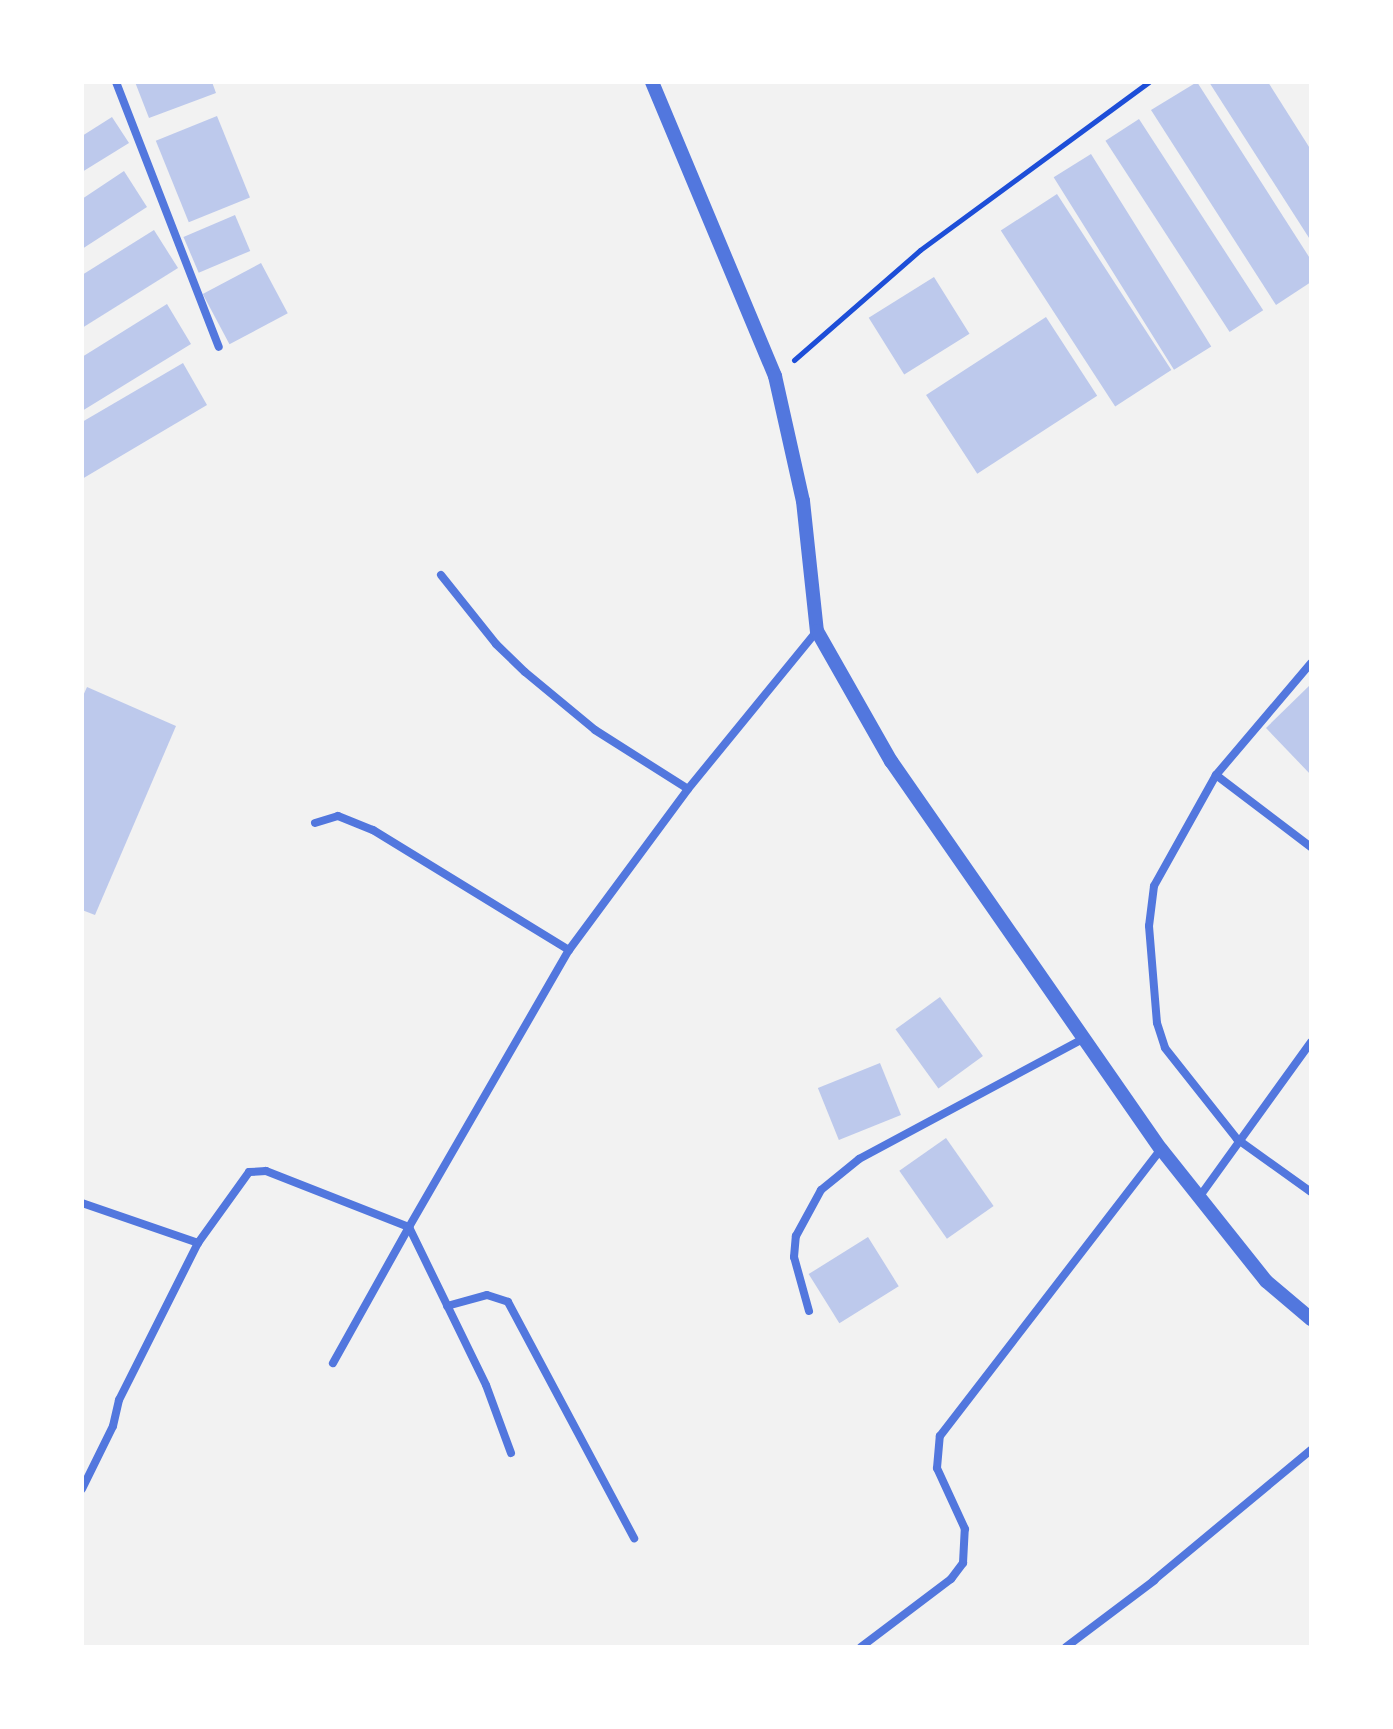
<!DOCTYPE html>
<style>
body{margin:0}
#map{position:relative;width:1393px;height:1729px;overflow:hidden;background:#f2f2f2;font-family:Cabin,sans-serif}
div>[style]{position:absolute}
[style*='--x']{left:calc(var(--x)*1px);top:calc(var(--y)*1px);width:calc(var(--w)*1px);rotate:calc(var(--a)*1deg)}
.building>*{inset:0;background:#bdc9ec;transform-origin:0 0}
.path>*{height:5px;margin:-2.5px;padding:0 2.5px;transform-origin:2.5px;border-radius:2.5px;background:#1d4ed8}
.minor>*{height:8px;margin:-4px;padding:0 4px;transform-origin:4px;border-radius:4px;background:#5277de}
.tertiary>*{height:14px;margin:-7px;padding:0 7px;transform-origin:7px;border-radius:7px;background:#5277de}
span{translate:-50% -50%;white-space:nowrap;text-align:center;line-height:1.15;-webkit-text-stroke:7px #fff;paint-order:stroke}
.frame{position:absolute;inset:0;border:84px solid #fff;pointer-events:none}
</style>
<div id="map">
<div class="building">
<div style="clip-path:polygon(135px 82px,212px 82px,216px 93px,149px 118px)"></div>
<div style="clip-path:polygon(1197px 82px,1311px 260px,1311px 282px,1276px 305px,1151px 110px)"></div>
<div style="clip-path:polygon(1209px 82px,1268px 82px,1311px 150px,1311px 241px)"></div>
<div style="left:217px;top:116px;width:88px;height:66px;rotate:68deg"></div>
<div style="clip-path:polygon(112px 117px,129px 143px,82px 172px,82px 136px)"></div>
<div style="left:1139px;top:119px;width:228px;height:40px;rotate:57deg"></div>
<div style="left:1091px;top:154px;width:227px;height:44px;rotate:58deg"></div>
<div style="clip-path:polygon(124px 171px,147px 207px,82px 249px,82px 199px)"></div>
<div style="left:1057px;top:194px;width:210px;height:67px;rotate:57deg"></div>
<div style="left:235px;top:215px;width:39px;height:56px;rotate:67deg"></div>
<div style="clip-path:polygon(154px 230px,178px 268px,82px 328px,82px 275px)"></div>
<div style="left:261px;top:263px;width:57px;height:66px;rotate:62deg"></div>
<div style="left:934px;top:277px;width:67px;height:77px;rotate:58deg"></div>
<div style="clip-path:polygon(167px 304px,191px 344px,82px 411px,82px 357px)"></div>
<div style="left:1046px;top:317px;width:94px;height:143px;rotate:57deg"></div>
<div style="clip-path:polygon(183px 363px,207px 405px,82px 479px,82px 422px)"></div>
<div style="clip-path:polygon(1311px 684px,1311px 775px,1266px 728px)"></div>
<div style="clip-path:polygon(87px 687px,176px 726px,95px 915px,82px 910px,82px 698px)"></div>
<div style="left:940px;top:997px;width:73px;height:55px;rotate:54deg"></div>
<div style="left:880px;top:1063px;width:56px;height:67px;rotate:68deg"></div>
<div style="left:946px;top:1138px;width:83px;height:57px;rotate:55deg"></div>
<div style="left:868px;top:1237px;width:58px;height:70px;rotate:58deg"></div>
</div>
<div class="path">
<div style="--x:794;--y:360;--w:167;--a:-41.1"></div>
<div style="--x:920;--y:250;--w:284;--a:-36.3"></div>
</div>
<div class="minor">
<div style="--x:116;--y:82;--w:284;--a:68.8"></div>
<div style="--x:441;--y:575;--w:88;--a:51.4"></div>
<div style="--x:496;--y:644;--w:40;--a:44"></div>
<div style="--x:525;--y:672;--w:91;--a:39.6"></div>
<div style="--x:595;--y:730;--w:110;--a:32.4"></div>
<div style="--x:1311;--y:663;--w:147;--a:130.3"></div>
<div style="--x:1216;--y:775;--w:127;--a:119.2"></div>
<div style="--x:1154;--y:886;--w:40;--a:97.1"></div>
<div style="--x:1149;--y:926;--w:97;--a:85.3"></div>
<div style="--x:1157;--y:1023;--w:26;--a:72"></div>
<div style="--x:1165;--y:1048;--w:116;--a:51.6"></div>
<div style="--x:1237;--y:1139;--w:91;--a:35.6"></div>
<div style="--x:1216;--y:775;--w:119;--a:37.2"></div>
<div style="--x:315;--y:823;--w:24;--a:-17"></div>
<div style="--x:338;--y:816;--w:38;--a:22"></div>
<div style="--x:373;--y:830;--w:230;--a:31.5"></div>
<div style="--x:1200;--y:1196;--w:190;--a:-54.2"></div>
<div style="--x:82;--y:1203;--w:123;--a:19"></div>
<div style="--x:447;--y:1306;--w:41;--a:-15.4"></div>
<div style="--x:487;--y:1295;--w:22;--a:18"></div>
<div style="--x:508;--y:1302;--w:268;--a:61.9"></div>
<div style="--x:809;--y:1311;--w:56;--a:-105.5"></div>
<div style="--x:794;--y:1257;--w:21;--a:-85"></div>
<div style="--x:796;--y:1236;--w:52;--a:-61.5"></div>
<div style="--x:821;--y:1190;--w:49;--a:-39.2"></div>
<div style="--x:859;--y:1159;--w:256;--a:-28.2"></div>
<div style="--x:511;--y:1453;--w:72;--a:-110.2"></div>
<div style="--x:486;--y:1385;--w:176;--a:-116"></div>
<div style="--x:409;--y:1227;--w:320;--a:-60"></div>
<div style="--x:569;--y:950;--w:200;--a:-53.5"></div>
<div style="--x:688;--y:789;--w:204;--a:-50.8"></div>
<div style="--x:82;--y:1489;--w:70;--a:-63.8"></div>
<div style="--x:113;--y:1426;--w:27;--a:-77"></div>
<div style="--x:119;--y:1400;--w:176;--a:-63.3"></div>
<div style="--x:198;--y:1243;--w:87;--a:-54.3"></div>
<div style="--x:249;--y:1172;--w:17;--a:-3"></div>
<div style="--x:266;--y:1171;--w:154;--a:21.4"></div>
<div style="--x:409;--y:1227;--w:156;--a:119.2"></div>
<div style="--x:1153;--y:1581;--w:205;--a:-39.7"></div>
<div style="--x:861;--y:1647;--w:113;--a:-37.1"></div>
<div style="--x:951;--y:1579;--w:20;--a:-53"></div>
<div style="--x:963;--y:1563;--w:34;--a:-87"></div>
<div style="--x:965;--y:1529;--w:67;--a:-114.7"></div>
<div style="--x:937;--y:1468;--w:32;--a:-85"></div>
<div style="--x:940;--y:1436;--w:362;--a:-52.4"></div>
<div style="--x:1066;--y:1647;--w:111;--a:-37"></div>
</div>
<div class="tertiary">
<div style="--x:652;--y:82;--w:319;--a:67.3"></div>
<div style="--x:775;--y:376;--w:128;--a:77.4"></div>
<div style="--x:803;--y:501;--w:131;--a:83.9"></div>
<div style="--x:817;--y:631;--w:150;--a:60.4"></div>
<div style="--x:891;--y:761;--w:473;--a:55.2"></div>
<div style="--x:1161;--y:1149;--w:169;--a:51.5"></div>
<div style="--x:1266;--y:1281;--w:59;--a:40.2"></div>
</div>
<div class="frame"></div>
</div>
